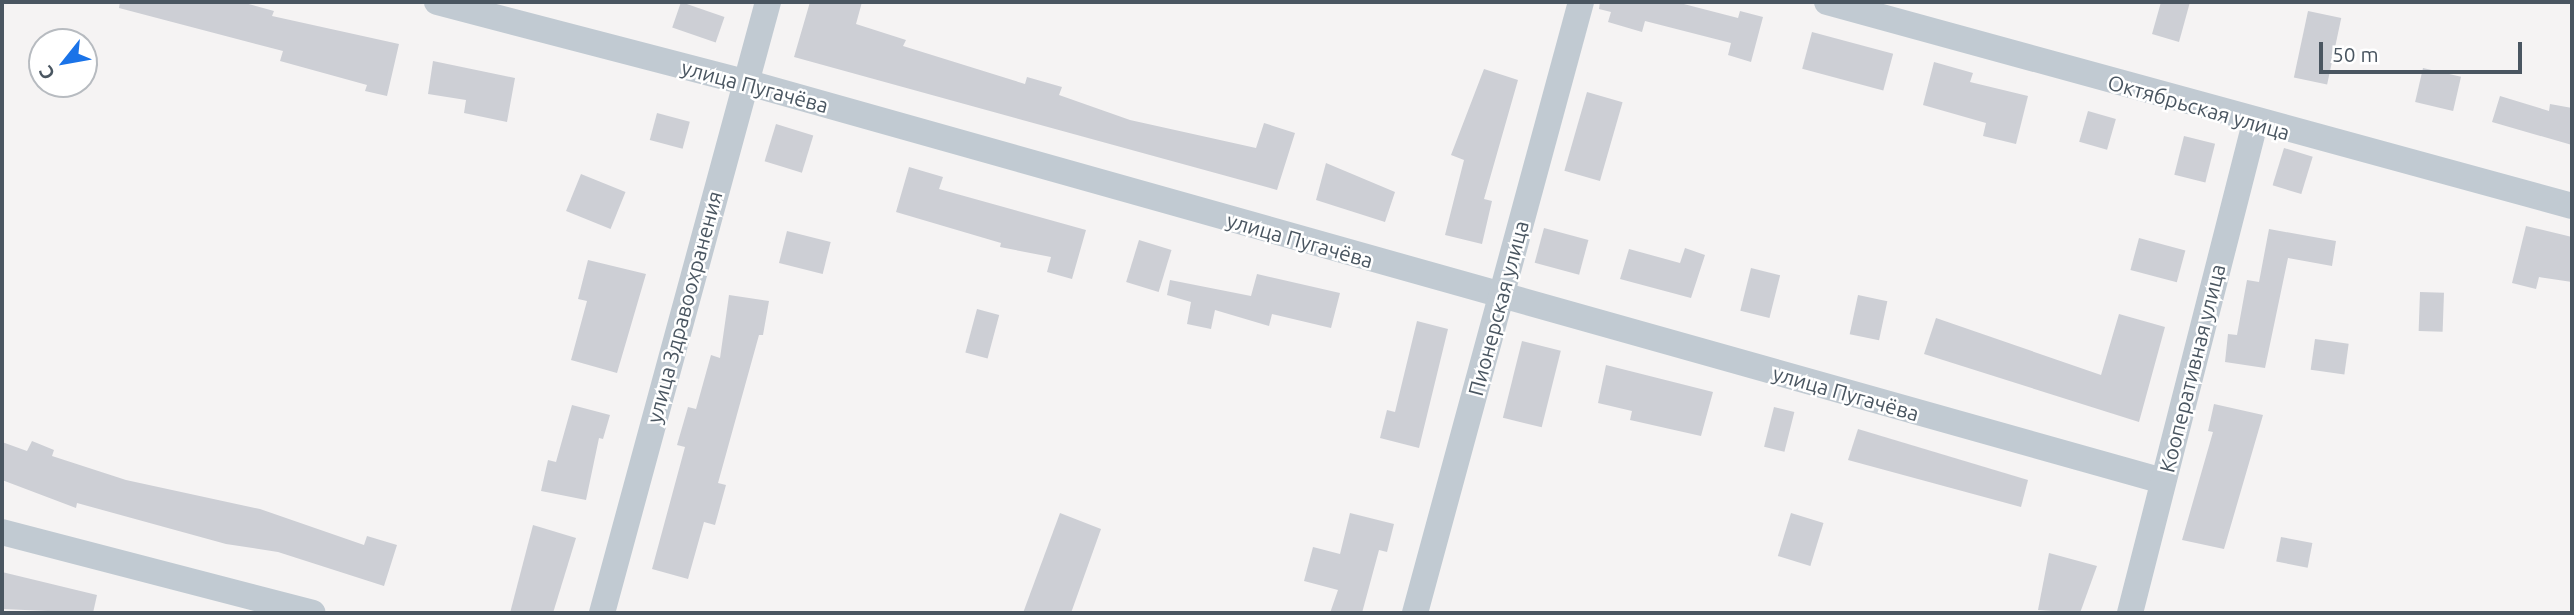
<!DOCTYPE html>
<meta charset="utf-8">
<style>
body{margin:0}
#map{position:relative;width:2574px;height:615px;overflow:hidden;background:#f5f3f3;font-family:Ubuntu,sans-serif}
div>[style]{position:absolute}
[style*='--x']{left:calc(var(--x)*1px);top:calc(var(--y)*1px);width:calc(var(--w)*1px);rotate:calc(var(--a)*1deg)}
.building>*{inset:0;background:#cdcfd5;transform-origin:0 0}
.street>*{height:26px;margin:-13px;padding:0 13px;transform-origin:13px;border-radius:13px;background:#c1cad2}
span{translate:-50% -50%;white-space:nowrap;text-align:center;line-height:1.15;-webkit-text-stroke:5px #fff;paint-order:stroke}
.street-label{font-size:21px;color:#4a5661}
.frame{position:absolute;inset:0;border:4px solid #4a5661;pointer-events:none}
.north{position:absolute;left:28px;top:28px;width:70px;height:70px;box-sizing:border-box;background:#fff;border:2px solid #b7bbc0;border-radius:50%;rotate:239deg;font-size:19px;font-weight:700;line-height:28px;text-align:center;color:#4a5661}
.north::after{content:'';display:block;margin:auto;width:24px;height:32px;background:#1a73e8;clip-path:polygon(50% 0,100% 100%,50% 72%,0 100%)}
.scale{position:absolute;left:2319px;top:42px;width:203px;height:32px;box-sizing:border-box;border:4px solid #4a5661;border-top:0;padding-left:9px;font-size:21px;line-height:24px;white-space:nowrap;color:#4a5661;-webkit-text-stroke:5px #fff;paint-order:stroke}
</style>
<div id="map">
<div class="building">
<div style="clip-path:polygon(120px 2px,241px 2px,274px 11px,272px 16px,399px 44px,387px 96px,365px 91px,367px 85px,280px 61px,283px 51px,119px 8px)"></div>
<div style="left:681px;top:2px;width:46px;height:27px;rotate:19deg"></div>
<div style="clip-path:polygon(810px 2px,862px 2px,856px 24px,906px 40px,903px 46px,1025px 84px,1027px 77px,1062px 87px,1059px 95px,1130px 120px,1256px 148px,1264px 123px,1295px 133px,1277px 190px,794px 57px)"></div>
<div style="clip-path:polygon(1600px 2px,1676px 2px,1738px 18px,1740px 11px,1763px 17px,1751px 62px,1728px 55px,1731px 43px,1645px 21px,1642px 32px,1608px 22px,1611px 12px,1599px 9px)"></div>
<div style="clip-path:polygon(2161px 2px,2190px 2px,2179px 42px,2152px 34px)"></div>
<div style="left:2308px;top:11px;width:34px;height:68px;rotate:12deg"></div>
<div style="left:1812px;top:32px;width:84px;height:38px;rotate:15deg"></div>
<div style="clip-path:polygon(433px 61px,515px 78px,507px 122px,464px 113px,466px 100px,428px 94px)"></div>
<div style="clip-path:polygon(1934px 62px,1973px 73px,1970px 82px,2028px 96px,2016px 144px,1983px 136px,1986px 123px,1923px 105px)"></div>
<div style="left:2423px;top:68px;width:39px;height:35px;rotate:13deg"></div>
<div style="clip-path:polygon(1484px 69px,1518px 80px,1484px 199px,1492px 201px,1482px 244px,1445px 235px,1464px 160px,1451px 155px)"></div>
<div style="left:1587px;top:92px;width:37px;height:82px;rotate:16deg"></div>
<div style="clip-path:polygon(2500px 96px,2549px 111px,2550px 104px,2572px 108px,2572px 145px,2492px 122px)"></div>
<div style="left:2088px;top:111px;width:29px;height:32px;rotate:16deg"></div>
<div style="left:657px;top:113px;width:34px;height:28px;rotate:15deg"></div>
<div style="left:776px;top:124px;width:39px;height:39px;rotate:17deg"></div>
<div style="left:2184px;top:136px;width:32px;height:40px;rotate:14deg"></div>
<div style="left:2284px;top:148px;width:30px;height:39px;rotate:17deg"></div>
<div style="clip-path:polygon(1326px 163px,1395px 192px,1385px 222px,1316px 200px)"></div>
<div style="clip-path:polygon(909px 167px,943px 177px,939px 189px,1086px 230px,1072px 279px,1047px 272px,1051px 257px,1000px 247px,1001px 243px,896px 212px)"></div>
<div style="left:581px;top:174px;width:48px;height:40px;rotate:22deg"></div>
<div style="clip-path:polygon(2526px 226px,2572px 237px,2572px 282px,2539px 277px,2536px 289px,2512px 283px)"></div>
<div style="left:1544px;top:228px;width:46px;height:36px;rotate:15deg"></div>
<div style="clip-path:polygon(2269px 229px,2336px 241px,2332px 266px,2288px 258px,2265px 368px,2225px 362px,2228px 334px,2237px 335px,2247px 280px,2259px 282px)"></div>
<div style="left:787px;top:231px;width:45px;height:33px;rotate:14deg"></div>
<div style="left:2139px;top:238px;width:48px;height:33px;rotate:15deg"></div>
<div style="left:1139px;top:240px;width:34px;height:44px;rotate:17deg"></div>
<div style="clip-path:polygon(1685px 248px,1705px 255px,1691px 298px,1620px 279px,1629px 249px,1680px 263px)"></div>
<div style="clip-path:polygon(588px 260px,646px 274px,617px 373px,571px 360px,587px 301px,578px 299px)"></div>
<div style="left:1751px;top:268px;width:30px;height:44px;rotate:14deg"></div>
<div style="clip-path:polygon(1257px 274px,1340px 293px,1331px 328px,1272px 314px,1269px 326px,1215px 310px,1211px 329px,1187px 324px,1191px 302px,1167px 295px,1170px 280px,1251px 296px)"></div>
<div style="left:2420px;top:292px;width:24px;height:39px;rotate:2deg"></div>
<div style="clip-path:polygon(729px 295px,769px 301px,763px 335px,759px 335px,718px 483px,726px 485px,715px 525px,704px 522px,688px 579px,652px 569px,685px 447px,677px 445px,688px 407px,696px 409px,711px 355px,720px 358px)"></div>
<div style="left:1858px;top:295px;width:30px;height:40px;rotate:12deg"></div>
<div style="left:977px;top:309px;width:23px;height:45px;rotate:15deg"></div>
<div style="clip-path:polygon(2119px 314px,2165px 327px,2139px 422px,1924px 354px,1936px 318px,2101px 375px)"></div>
<div style="clip-path:polygon(1417px 321px,1448px 329px,1419px 448px,1380px 438px,1387px 410px,1395px 412px)"></div>
<div style="left:2315px;top:339px;width:34px;height:31px;rotate:8deg"></div>
<div style="left:1522px;top:341px;width:40px;height:79px;rotate:14deg"></div>
<div style="clip-path:polygon(1606px 365px,1713px 392px,1701px 436px,1630px 420px,1632px 411px,1598px 403px)"></div>
<div style="clip-path:polygon(2214px 404px,2263px 415px,2224px 549px,2182px 540px,2213px 432px,2208px 431px)"></div>
<div style="clip-path:polygon(572px 405px,610px 415px,603px 439px,599px 438px,586px 500px,541px 491px,548px 460px,556px 462px)"></div>
<div style="left:1774px;top:407px;width:21px;height:41px;rotate:14deg"></div>
<div style="clip-path:polygon(1858px 429px,2028px 480px,2021px 507px,1848px 460px)"></div>
<div style="clip-path:polygon(32px 441px,54px 450px,52px 456px,126px 480px,260px 509px,364px 545px,367px 536px,397px 545px,384px 586px,278px 552px,226px 544px,77px 503px,76px 508px,2px 480px,2px 442px,27px 451px)"></div>
<div style="clip-path:polygon(1060px 513px,1101px 529px,1071px 613px,1023px 613px)"></div>
<div style="clip-path:polygon(1350px 513px,1394px 524px,1387px 552px,1379px 550px,1362px 613px,1330px 613px,1338px 590px,1304px 581px,1313px 547px,1340px 554px)"></div>
<div style="left:1791px;top:513px;width:34px;height:45px;rotate:17deg"></div>
<div style="clip-path:polygon(533px 525px,576px 538px,553px 613px,510px 613px)"></div>
<div style="left:2281px;top:537px;width:32px;height:25px;rotate:11deg"></div>
<div style="clip-path:polygon(2049px 553px,2097px 566px,2080px 613px,2038px 610px)"></div>
<div style="clip-path:polygon(2px 572px,97px 595px,93px 613px,2px 609px)"></div>
</div>
<div class="street">
<div style="--x:437;--y:2;--w:318;--a:14.6"></div>
<div style="--x:745;--y:82;--w:1473;--a:15.72"></div>
<div style="--x:1827;--y:2;--w:772;--a:15.31"></div>
<div style="--x:2;--y:532;--w:321;--a:14.6"></div>
<div style="--x:602;--y:613;--w:633;--a:-74.8"></div>
<div style="--x:1415;--y:613;--w:633;--a:-74.8"></div>
<div style="--x:2130;--y:613;--w:506;--a:-75.69"></div>
</div>
<div class="street-label">
<span style="left:755px;top:86px;rotate:15deg">улица Пугачёва</span>
<span style="left:2199px;top:107px;rotate:16deg">Октябрьская улица</span>
<span style="left:1300px;top:240px;rotate:16deg">улица Пугачёва</span>
<span style="left:684px;top:307px;rotate:-75deg">улица Здравоохранения</span>
<span style="left:1498px;top:308px;rotate:-75deg">Пионерская улица</span>
<span style="left:2192px;top:368px;rotate:-76deg">Кооперативная улица</span>
<span style="left:1846px;top:393px;rotate:16deg">улица Пугачёва</span>
</div>
<div class="frame"></div>
<div class="north">С</div>
<div class="scale">50 m</div>
</div>
